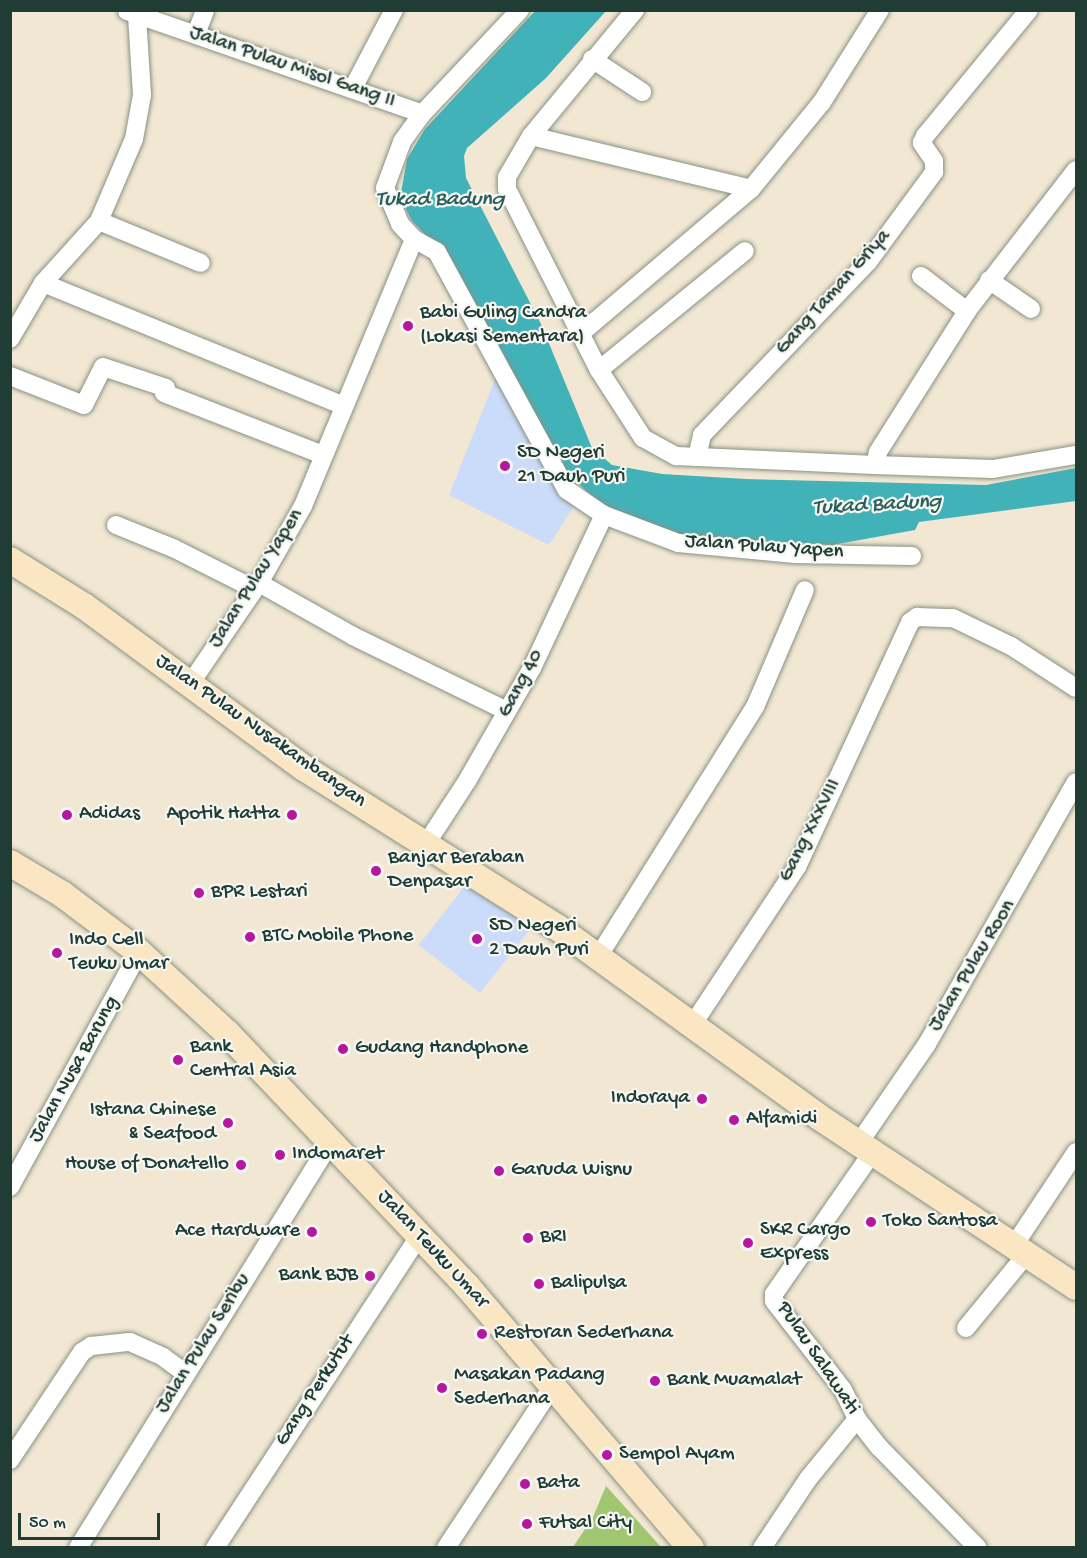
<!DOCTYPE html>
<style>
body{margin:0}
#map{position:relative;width:1087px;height:1558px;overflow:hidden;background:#f1e7d2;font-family:"Gochi Hand",sans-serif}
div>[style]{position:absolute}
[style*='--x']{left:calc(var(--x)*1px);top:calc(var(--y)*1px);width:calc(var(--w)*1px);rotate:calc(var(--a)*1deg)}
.built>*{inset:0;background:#cadcf9;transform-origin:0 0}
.green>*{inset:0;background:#a0c671}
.water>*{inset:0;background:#42b2b9}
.roads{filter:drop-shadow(0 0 2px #889283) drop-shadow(0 0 2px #889283)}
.street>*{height:18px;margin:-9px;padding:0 9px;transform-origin:9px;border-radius:9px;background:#fff}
.secondary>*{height:26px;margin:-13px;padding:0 13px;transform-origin:13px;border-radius:13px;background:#fbe6c4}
.dots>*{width:16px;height:16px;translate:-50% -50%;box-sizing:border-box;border:3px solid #f6f6f2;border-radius:50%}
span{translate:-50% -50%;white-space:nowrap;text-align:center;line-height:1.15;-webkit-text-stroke:4.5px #f6f6f2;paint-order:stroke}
.street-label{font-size:21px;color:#1f3d34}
.poi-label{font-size:21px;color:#1f3d34}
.left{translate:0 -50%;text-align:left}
.right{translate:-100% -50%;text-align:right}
.water-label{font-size:22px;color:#2a605c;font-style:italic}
.frame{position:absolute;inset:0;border:12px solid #1f3d34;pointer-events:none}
.scale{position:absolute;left:18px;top:1513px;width:142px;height:27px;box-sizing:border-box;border:3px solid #1f3d34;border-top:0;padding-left:8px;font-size:18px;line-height:21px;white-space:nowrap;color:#1f3d34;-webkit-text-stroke:4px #f6f6f2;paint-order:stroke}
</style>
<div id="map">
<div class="built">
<div style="clip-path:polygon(498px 372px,576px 503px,549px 545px,449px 495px)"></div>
<div style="left:471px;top:878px;width:78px;height:85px;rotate:38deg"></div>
</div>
<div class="green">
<div style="clip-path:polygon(606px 1486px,661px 1547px,573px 1547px,593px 1517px)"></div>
</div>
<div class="water">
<div style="clip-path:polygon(535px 11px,606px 11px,546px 78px,467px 148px,464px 156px,466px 178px,541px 324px,592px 448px,612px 465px,662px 474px,746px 479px,986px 485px,1076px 468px,1076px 501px,919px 522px,915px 530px,832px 545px,676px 535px,609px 512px,563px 469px,446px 256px,412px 221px,400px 198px,407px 159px,425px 129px)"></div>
</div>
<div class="roads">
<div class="street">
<div style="--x:520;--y:10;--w:143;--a:133.3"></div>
<div style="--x:422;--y:114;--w:34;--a:126"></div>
<div style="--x:402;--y:142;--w:49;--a:110.3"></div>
<div style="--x:385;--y:188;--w:39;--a:67"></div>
<div style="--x:400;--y:224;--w:21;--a:47"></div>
<div style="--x:414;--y:239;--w:26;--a:29"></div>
<div style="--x:437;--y:252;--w:271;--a:61.4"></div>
<div style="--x:567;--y:490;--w:45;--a:34"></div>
<div style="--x:604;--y:515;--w:79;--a:20.7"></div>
<div style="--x:678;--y:543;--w:118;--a:5.4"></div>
<div style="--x:795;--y:554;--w:117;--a:1"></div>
<div style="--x:635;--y:10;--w:163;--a:129.5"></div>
<div style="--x:531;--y:136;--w:48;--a:120.3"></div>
<div style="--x:507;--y:177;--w:12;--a:90"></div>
<div style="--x:507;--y:189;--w:203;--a:63.1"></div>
<div style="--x:599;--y:370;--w:81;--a:57.1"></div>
<div style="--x:643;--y:438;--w:38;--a:29"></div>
<div style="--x:676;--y:456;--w:199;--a:2.6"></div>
<div style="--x:875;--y:465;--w:118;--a:1.9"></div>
<div style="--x:993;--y:469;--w:84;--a:-9.6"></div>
<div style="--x:127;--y:11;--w:312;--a:19.2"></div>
<div style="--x:196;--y:34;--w:26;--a:-69"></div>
<div style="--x:592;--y:59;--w:60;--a:33.4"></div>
<div style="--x:353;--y:88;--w:88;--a:-62.3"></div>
<div style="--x:531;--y:136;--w:226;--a:13.5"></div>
<div style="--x:99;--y:221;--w:110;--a:22.4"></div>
<div style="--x:921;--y:276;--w:58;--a:37.3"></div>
<div style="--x:989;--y:280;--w:51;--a:34.6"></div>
<div style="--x:43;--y:283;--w:325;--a:22.2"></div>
<div style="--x:580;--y:334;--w:224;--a:-40.3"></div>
<div style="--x:751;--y:189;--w:112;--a:-50.8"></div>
<div style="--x:822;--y:102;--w:109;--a:-57.8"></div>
<div style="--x:10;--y:339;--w:65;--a:-59.5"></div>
<div style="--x:43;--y:283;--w:84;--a:-47.9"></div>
<div style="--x:99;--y:221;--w:89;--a:-66.9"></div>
<div style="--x:134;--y:139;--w:45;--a:-79.7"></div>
<div style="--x:142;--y:95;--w:79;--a:-93.6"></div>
<div style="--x:599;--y:370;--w:188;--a:-39.2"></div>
<div style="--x:10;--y:376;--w:79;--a:21.4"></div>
<div style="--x:84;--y:405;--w:42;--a:-63.4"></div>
<div style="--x:103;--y:367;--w:66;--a:18.4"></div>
<div style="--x:166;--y:388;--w:5;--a:112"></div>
<div style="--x:164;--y:393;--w:171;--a:21.3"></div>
<div style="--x:697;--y:457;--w:23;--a:-77"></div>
<div style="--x:702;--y:435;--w:240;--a:-46.2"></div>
<div style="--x:868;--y:262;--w:112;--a:-53.7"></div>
<div style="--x:934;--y:172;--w:11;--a:-90"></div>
<div style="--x:934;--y:161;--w:22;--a:-124"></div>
<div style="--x:922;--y:143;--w:8;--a:-67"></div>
<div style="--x:925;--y:136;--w:163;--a:-50.5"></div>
<div style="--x:875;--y:465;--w:13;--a:-77"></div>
<div style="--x:878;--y:452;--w:167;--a:-57.7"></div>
<div style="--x:967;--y:311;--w:178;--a:-52.3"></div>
<div style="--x:116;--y:525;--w:61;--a:22"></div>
<div style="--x:173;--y:548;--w:91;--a:26.8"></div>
<div style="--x:259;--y:583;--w:108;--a:29.4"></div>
<div style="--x:353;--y:636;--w:171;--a:26"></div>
<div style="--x:190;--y:684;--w:122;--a:-55.7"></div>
<div style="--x:259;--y:583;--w:89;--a:-60.3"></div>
<div style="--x:303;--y:506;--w:289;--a:-67.4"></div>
<div style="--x:426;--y:844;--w:75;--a:-56.9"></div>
<div style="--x:467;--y:781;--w:130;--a:-60.1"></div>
<div style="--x:532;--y:668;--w:169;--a:-64.8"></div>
<div style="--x:598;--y:957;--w:295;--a:-57.9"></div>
<div style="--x:755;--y:707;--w:127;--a:-66.9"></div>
<div style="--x:691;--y:1027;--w:192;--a:-56.5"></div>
<div style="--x:797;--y:867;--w:270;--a:-65.2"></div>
<div style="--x:910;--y:622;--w:9;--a:-36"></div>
<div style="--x:917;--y:617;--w:36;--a:2"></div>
<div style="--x:953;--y:618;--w:64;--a:25.8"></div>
<div style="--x:1011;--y:646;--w:77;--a:32.9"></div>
<div style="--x:859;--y:1143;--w:120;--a:-55.5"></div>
<div style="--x:927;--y:1044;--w:301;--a:-60.4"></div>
<div style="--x:872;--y:1153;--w:172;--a:124.8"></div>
<div style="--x:774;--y:1294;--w:7;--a:90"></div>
<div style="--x:774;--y:1301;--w:113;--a:52.2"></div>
<div style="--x:843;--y:1390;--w:32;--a:64"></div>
<div style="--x:857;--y:1419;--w:36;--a:52"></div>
<div style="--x:879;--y:1447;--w:141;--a:45.6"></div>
<div style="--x:10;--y:1187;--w:268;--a:-61.2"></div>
<div style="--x:1013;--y:1247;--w:114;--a:-56.4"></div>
<div style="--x:966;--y:1328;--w:94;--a:-50.6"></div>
<div style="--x:10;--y:1460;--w:130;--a:-56.3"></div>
<div style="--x:82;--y:1352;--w:11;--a:-34"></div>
<div style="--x:91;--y:1346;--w:39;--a:-6"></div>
<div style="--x:130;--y:1342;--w:36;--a:24"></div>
<div style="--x:163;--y:1357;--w:27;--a:36"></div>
<div style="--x:78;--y:1548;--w:479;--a:-58.1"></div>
<div style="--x:215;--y:1548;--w:373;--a:-56.8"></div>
<div style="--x:446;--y:1548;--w:194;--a:-56.6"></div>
<div style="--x:762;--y:1548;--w:83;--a:-56.3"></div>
<div style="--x:808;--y:1479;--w:77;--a:-50.8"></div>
</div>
<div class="secondary">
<div style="--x:10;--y:560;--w:87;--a:31.9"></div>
<div style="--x:84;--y:606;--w:273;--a:36.4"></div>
<div style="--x:304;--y:768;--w:300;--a:32.2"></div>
<div style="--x:558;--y:928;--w:322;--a:35.9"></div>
<div style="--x:819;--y:1117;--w:308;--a:33.5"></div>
<div style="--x:10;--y:863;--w:61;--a:30.8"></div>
<div style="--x:62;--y:894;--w:96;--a:37"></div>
<div style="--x:139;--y:952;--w:120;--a:42.6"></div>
<div style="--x:227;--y:1033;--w:349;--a:46.5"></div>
<div style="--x:467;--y:1286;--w:345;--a:49.5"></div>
</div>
</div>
<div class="dots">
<div style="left:408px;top:326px;background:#b5179e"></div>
<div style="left:505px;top:466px;background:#b5179e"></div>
<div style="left:67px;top:815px;background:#b5179e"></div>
<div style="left:292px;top:815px;background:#b5179e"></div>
<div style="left:376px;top:871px;background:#b5179e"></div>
<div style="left:199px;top:893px;background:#b5179e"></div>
<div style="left:250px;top:937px;background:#b5179e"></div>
<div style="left:477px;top:939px;background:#b5179e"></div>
<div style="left:57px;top:953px;background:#b5179e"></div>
<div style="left:343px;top:1049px;background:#b5179e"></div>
<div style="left:178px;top:1060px;background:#b5179e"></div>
<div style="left:702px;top:1099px;background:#b5179e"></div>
<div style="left:734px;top:1120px;background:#b5179e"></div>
<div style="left:228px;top:1123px;background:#b5179e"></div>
<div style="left:280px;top:1155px;background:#b5179e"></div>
<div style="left:241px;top:1165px;background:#b5179e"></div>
<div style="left:499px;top:1171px;background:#b5179e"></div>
<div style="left:871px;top:1222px;background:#b5179e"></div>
<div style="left:312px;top:1232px;background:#b5179e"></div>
<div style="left:528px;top:1238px;background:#b5179e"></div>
<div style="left:748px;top:1243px;background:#b5179e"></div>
<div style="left:370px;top:1276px;background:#b5179e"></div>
<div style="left:539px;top:1284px;background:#b5179e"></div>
<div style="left:482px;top:1334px;background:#b5179e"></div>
<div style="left:655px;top:1381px;background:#b5179e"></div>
<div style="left:442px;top:1388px;background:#b5179e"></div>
<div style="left:607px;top:1455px;background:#b5179e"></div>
<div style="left:525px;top:1484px;background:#b5179e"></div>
<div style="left:527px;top:1524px;background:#b5179e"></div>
</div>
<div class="street-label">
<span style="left:292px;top:68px;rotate:19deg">Jalan Pulau Misol Gang II</span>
<span style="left:834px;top:293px;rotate:-48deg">Gang Taman Griya</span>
<span style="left:764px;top:548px;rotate:4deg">Jalan Pulau Yapen</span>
<span style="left:257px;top:579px;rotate:-58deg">Jalan Pulau Yapen</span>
<span style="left:522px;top:684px;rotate:-62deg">Gang 40</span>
<span style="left:260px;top:732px;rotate:35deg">Jalan Pulau Nusakambangan</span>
<span style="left:811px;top:831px;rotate:-63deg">Gang XXXVIII</span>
<span style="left:973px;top:966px;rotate:-59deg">Jalan Pulau Roon</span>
<span style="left:75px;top:1070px;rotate:-61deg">Jalan Nusa Barung</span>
<span style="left:432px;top:1250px;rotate:47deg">Jalan Teuku Umar</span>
<span style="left:204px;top:1344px;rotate:-58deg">Jalan Pulau Seribu</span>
<span style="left:817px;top:1359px;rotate:56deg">Pulau Salawati</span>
<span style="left:316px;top:1391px;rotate:-57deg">Gang Perkutut</span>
</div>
<div class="poi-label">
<span class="left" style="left:420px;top:326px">Babi Guling Candra<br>(Lokasi Sementara)</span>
<span class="left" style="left:517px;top:466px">SD Negeri<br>21 Dauh Puri</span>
<span class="left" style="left:79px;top:815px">Adidas</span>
<span class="right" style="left:280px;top:815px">Apotik Hatta</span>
<span class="left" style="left:388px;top:871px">Banjar Beraban<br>Denpasar</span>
<span class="left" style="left:211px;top:893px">BPR Lestari</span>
<span class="left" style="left:489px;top:939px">SD Negeri<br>2 Dauh Puri</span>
<span class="left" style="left:262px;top:937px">BTC Mobile Phone</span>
<span class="left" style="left:69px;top:953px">Indo Cell<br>Teuku Umar</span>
<span class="left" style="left:190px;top:1060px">Bank<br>Central Asia</span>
<span class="left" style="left:355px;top:1049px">Gudang Handphone</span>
<span class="right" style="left:690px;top:1099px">Indoraya</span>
<span class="right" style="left:216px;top:1123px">Istana Chinese<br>&amp; Seafood</span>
<span class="left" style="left:746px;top:1120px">Alfamidi</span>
<span class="left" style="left:292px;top:1155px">Indomaret</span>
<span class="right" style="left:229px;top:1165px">House of Donatello</span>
<span class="left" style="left:511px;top:1171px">Garuda Wisnu</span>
<span class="left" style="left:883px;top:1222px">Toko Santosa</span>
<span class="left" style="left:760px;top:1243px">SKR Cargo<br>Express</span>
<span class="right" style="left:300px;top:1232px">Ace Hardware</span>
<span class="left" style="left:540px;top:1238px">BRI</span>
<span class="right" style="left:358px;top:1276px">Bank BJB</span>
<span class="left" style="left:551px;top:1284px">Balipulsa</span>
<span class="left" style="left:494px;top:1334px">Restoran Sederhana</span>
<span class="left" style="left:454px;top:1388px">Masakan Padang<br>Sederhana</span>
<span class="left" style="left:667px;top:1381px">Bank Muamalat</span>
<span class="left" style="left:619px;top:1455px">Sempol Ayam</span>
<span class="left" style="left:537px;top:1484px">Bata</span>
<span class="left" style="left:539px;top:1524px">Futsal City</span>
</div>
<div class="water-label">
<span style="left:440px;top:201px">Tukad Badung</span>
<span style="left:877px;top:506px;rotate:-3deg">Tukad Badung</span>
</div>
<div class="frame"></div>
<div class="scale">50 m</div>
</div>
